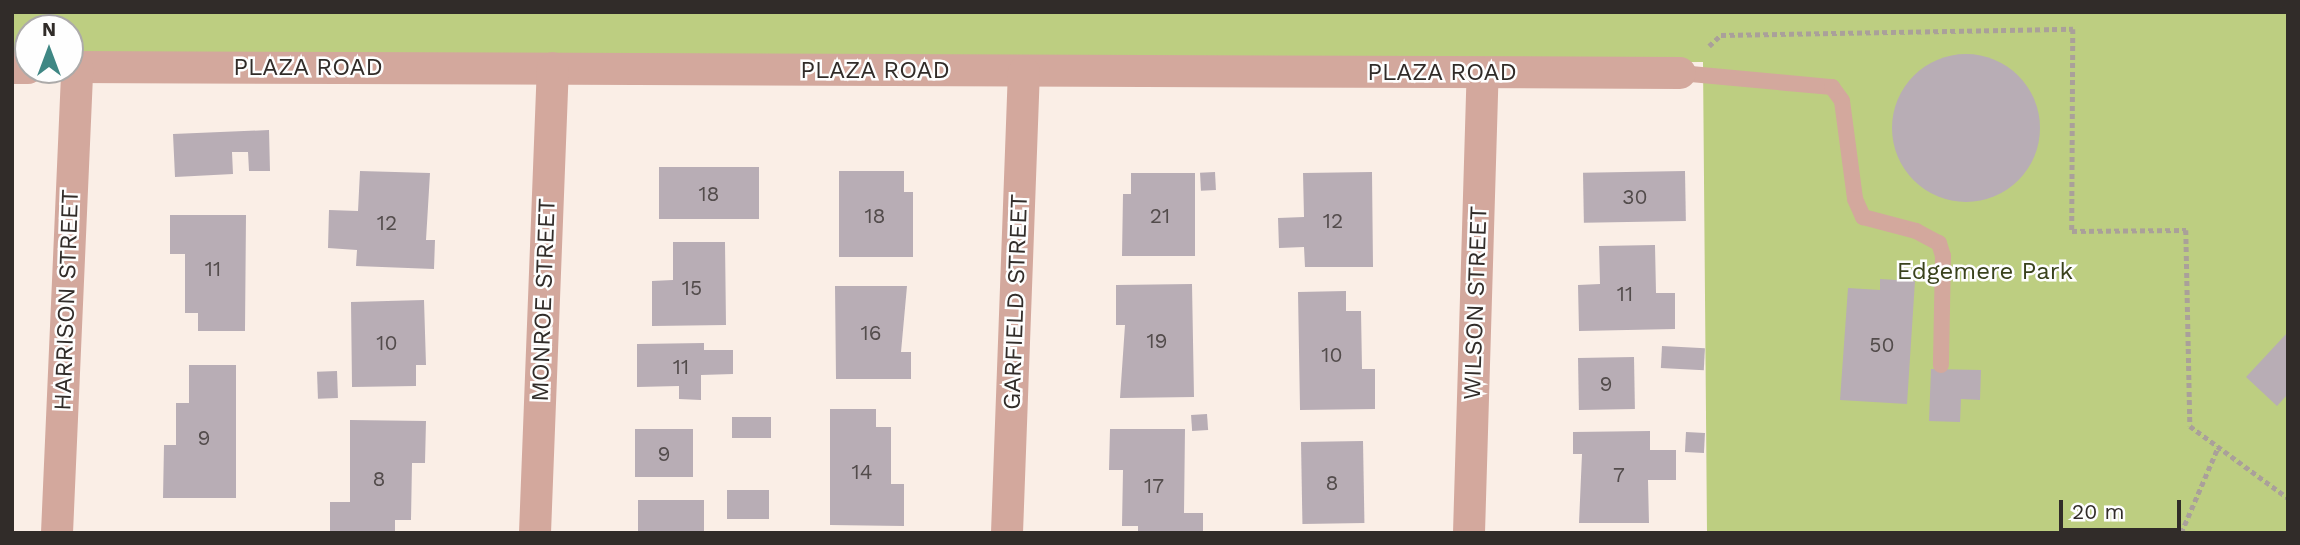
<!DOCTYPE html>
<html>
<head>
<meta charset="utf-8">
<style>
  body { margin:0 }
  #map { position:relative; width:2300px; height:545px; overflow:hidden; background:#faeee6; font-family:"Work Sans",sans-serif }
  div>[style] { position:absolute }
  .green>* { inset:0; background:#bdce81 }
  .building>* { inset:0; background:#b8adb5; transform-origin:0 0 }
  .round { border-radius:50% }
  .path>* { height:4.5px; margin-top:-2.25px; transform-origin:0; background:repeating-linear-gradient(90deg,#aaa09a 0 5px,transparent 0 8.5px) }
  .service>* { height:16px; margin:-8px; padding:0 8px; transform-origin:8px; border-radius:8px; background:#d3a89d }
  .minor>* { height:32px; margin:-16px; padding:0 16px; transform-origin:16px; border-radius:16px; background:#d3a89d }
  span { translate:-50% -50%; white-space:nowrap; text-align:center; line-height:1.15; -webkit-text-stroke:5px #fefefe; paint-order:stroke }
  .number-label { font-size:21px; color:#534c4c }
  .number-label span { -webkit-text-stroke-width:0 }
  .street-label { font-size:24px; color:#312c29 }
  .park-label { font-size:24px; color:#3a421c }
  .frame { position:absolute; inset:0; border:14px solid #312c29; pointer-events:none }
  .north { position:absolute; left:14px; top:14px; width:70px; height:70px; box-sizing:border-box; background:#fefefe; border:2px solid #acaaa9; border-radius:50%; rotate:0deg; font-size:19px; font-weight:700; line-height:28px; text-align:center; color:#312c29 }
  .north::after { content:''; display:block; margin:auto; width:24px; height:32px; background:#3f8784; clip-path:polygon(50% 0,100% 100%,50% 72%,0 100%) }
  .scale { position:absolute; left:2059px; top:500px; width:122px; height:32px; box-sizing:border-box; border:4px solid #312c29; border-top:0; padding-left:9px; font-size:21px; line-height:24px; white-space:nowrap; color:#312c29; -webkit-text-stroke:5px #fefefe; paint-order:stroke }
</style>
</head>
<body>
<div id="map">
  <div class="green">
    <i style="clip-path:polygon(evenodd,12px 12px,2288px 12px,2288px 533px,1707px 533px,1703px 62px,12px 70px,12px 12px,28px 28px,70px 28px,70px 70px,28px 70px,28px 28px)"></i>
  </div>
  <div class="building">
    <i class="round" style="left:1892px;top:54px;width:148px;height:148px"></i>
    <i style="clip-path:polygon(269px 130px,270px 171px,249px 171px,248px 152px,232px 152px,233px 174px,175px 177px,173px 134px)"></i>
    <i style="left:659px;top:167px;width:100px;height:52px"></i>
    <i style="clip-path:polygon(360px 171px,430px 173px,426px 240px,435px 240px,434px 269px,356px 266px,357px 250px,328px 248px,329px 210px,358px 211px)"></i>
    <i style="clip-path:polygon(839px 171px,904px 171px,904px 192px,913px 192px,913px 257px,839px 257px)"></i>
    <i style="left:1685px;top:171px;width:50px;height:102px;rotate:89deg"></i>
    <i style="left:1215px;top:172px;width:18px;height:15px;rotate:87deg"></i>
    <i style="clip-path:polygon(1372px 172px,1373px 267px,1305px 267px,1304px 247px,1279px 248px,1278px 218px,1304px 217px,1303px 173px)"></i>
    <i style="clip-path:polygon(1131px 173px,1195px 173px,1195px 256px,1122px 256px,1123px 194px,1131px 194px)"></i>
    <i style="clip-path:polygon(170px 215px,246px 215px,245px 331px,198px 331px,198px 313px,185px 313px,185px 254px,170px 254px)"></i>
    <i style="clip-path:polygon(673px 242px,725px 242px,726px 325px,652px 326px,652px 281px,673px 280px)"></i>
    <i style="clip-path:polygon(1655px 245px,1656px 293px,1675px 293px,1675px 329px,1579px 331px,1578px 285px,1600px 284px,1599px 246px)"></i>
    <i style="clip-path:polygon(1880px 279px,1915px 281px,1907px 404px,1840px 400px,1848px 288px,1880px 290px)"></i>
    <i style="clip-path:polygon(1192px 284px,1194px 397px,1120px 398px,1125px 325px,1116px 325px,1116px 285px)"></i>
    <i style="clip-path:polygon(835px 286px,907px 286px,901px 352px,911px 352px,911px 379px,836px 379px)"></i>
    <i style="clip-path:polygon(1346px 291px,1346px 311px,1361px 311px,1362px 369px,1375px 369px,1375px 409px,1300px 410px,1298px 292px)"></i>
    <i style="clip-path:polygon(424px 300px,426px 365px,416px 365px,416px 386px,352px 387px,351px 302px)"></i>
    <i style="clip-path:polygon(2288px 332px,2288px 394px,2277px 406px,2246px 377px)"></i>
    <i style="clip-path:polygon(704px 343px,704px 350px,733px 350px,733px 374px,701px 375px,701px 400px,679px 399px,679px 386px,637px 387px,637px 344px)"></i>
    <i style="left:1662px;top:346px;width:43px;height:22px;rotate:3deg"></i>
    <i style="left:1634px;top:357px;width:52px;height:56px;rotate:89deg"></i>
    <i style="clip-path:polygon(189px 365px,236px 365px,236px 498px,163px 498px,164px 445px,176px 445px,176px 403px,189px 403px)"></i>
    <i style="clip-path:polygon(1931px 369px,1981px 370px,1980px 400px,1961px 399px,1960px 422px,1929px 421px)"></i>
    <i style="left:337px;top:371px;width:27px;height:20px;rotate:88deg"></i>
    <i style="clip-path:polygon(830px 409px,876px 409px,876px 427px,891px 427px,891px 484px,904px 484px,904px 526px,830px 525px)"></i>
    <i style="left:1207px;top:414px;width:16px;height:16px;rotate:86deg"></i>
    <i style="left:732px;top:417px;width:39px;height:21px"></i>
    <i style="clip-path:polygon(350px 420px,426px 421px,425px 463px,412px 463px,411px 520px,395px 520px,395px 533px,330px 533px,330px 502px,350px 502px)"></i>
    <i style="left:635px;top:429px;width:58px;height:48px"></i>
    <i style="clip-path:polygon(1110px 429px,1185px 429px,1184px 513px,1203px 513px,1203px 533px,1138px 533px,1138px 526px,1122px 526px,1123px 470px,1109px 470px)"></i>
    <i style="clip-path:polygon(1650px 431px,1650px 450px,1676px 450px,1676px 480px,1648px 480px,1649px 523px,1579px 523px,1582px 454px,1573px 454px,1573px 432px)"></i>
    <i style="left:1686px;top:432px;width:19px;height:20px;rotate:3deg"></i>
    <i style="left:1363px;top:441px;width:82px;height:62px;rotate:89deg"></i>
    <i style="left:727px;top:490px;width:42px;height:29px"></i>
    <i style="left:704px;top:500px;width:33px;height:66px;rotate:90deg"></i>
  </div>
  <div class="path">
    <i style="left:1709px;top:46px;width:16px;rotate:-43deg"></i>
    <i style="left:1721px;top:35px;width:352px;rotate:-1deg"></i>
    <i style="left:2073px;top:29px;width:202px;rotate:90.3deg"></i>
    <i style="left:2072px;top:231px;width:114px;rotate:-0.5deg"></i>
    <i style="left:2186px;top:230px;width:196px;rotate:88.8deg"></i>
    <i style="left:2190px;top:426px;width:122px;rotate:36.3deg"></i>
    <i style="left:2181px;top:533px;width:94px;rotate:-66.7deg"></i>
  </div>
  <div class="service">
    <i style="left:1680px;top:73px;width:153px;rotate:5.3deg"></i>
    <i style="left:1832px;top:87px;width:17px;rotate:54deg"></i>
    <i style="left:1842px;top:101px;width:99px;rotate:82.4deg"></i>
    <i style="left:1855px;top:199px;width:20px;rotate:66deg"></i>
    <i style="left:1863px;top:217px;width:55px;rotate:14.8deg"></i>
    <i style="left:1916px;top:231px;width:26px;rotate:28deg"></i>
    <i style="left:1939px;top:243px;width:14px;rotate:73deg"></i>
    <i style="left:1943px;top:256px;width:109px;rotate:91.1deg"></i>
  </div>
  <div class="minor">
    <i style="left:70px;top:67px;width:1610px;rotate:0.21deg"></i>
    <i style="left:12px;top:68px;width:16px"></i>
    <i style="left:57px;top:533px;width:466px;rotate:-87.5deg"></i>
    <i style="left:535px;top:533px;width:465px;rotate:-87.8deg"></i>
    <i style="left:1007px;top:533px;width:461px;rotate:-87.9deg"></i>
    <i style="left:1469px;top:533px;width:460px;rotate:-88.3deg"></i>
  </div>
  <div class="number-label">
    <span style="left:709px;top:194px">18</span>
    <span style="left:1635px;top:197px">30</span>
    <span style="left:875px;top:216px">18</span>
    <span style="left:1160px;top:216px">21</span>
    <span style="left:1333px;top:221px">12</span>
    <span style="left:387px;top:223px">12</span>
    <span style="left:213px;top:269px">11</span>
    <span style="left:692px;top:288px">15</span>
    <span style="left:1625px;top:294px">11</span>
    <span style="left:871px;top:333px">16</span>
    <span style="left:1157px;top:341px">19</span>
    <span style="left:387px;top:343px">10</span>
    <span style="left:1882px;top:345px">50</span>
    <span style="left:1332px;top:355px">10</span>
    <span style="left:681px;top:367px">11</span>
    <span style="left:1606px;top:384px">9</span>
    <span style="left:204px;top:438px">9</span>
    <span style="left:664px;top:454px">9</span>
    <span style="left:862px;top:472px">14</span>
    <span style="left:1619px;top:475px">7</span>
    <span style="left:379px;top:479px">8</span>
    <span style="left:1332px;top:483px">8</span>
    <span style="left:1154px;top:486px">17</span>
  </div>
  <div class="street-label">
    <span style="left:308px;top:68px">PLAZA ROAD</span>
    <span style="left:875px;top:71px">PLAZA ROAD</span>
    <span style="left:1442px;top:73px">PLAZA ROAD</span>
    <span style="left:67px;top:300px;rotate:-88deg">HARRISON STREET</span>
    <span style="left:544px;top:300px;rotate:-88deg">MONROE STREET</span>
    <span style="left:1016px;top:302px;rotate:-88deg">GARFIELD STREET</span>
    <span style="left:1476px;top:303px;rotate:-88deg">WILSON STREET</span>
  </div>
  <div class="park-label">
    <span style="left:1985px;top:272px">Edgemere Park</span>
  </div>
  <div class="frame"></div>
  <div class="north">N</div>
  <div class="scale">20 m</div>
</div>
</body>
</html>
